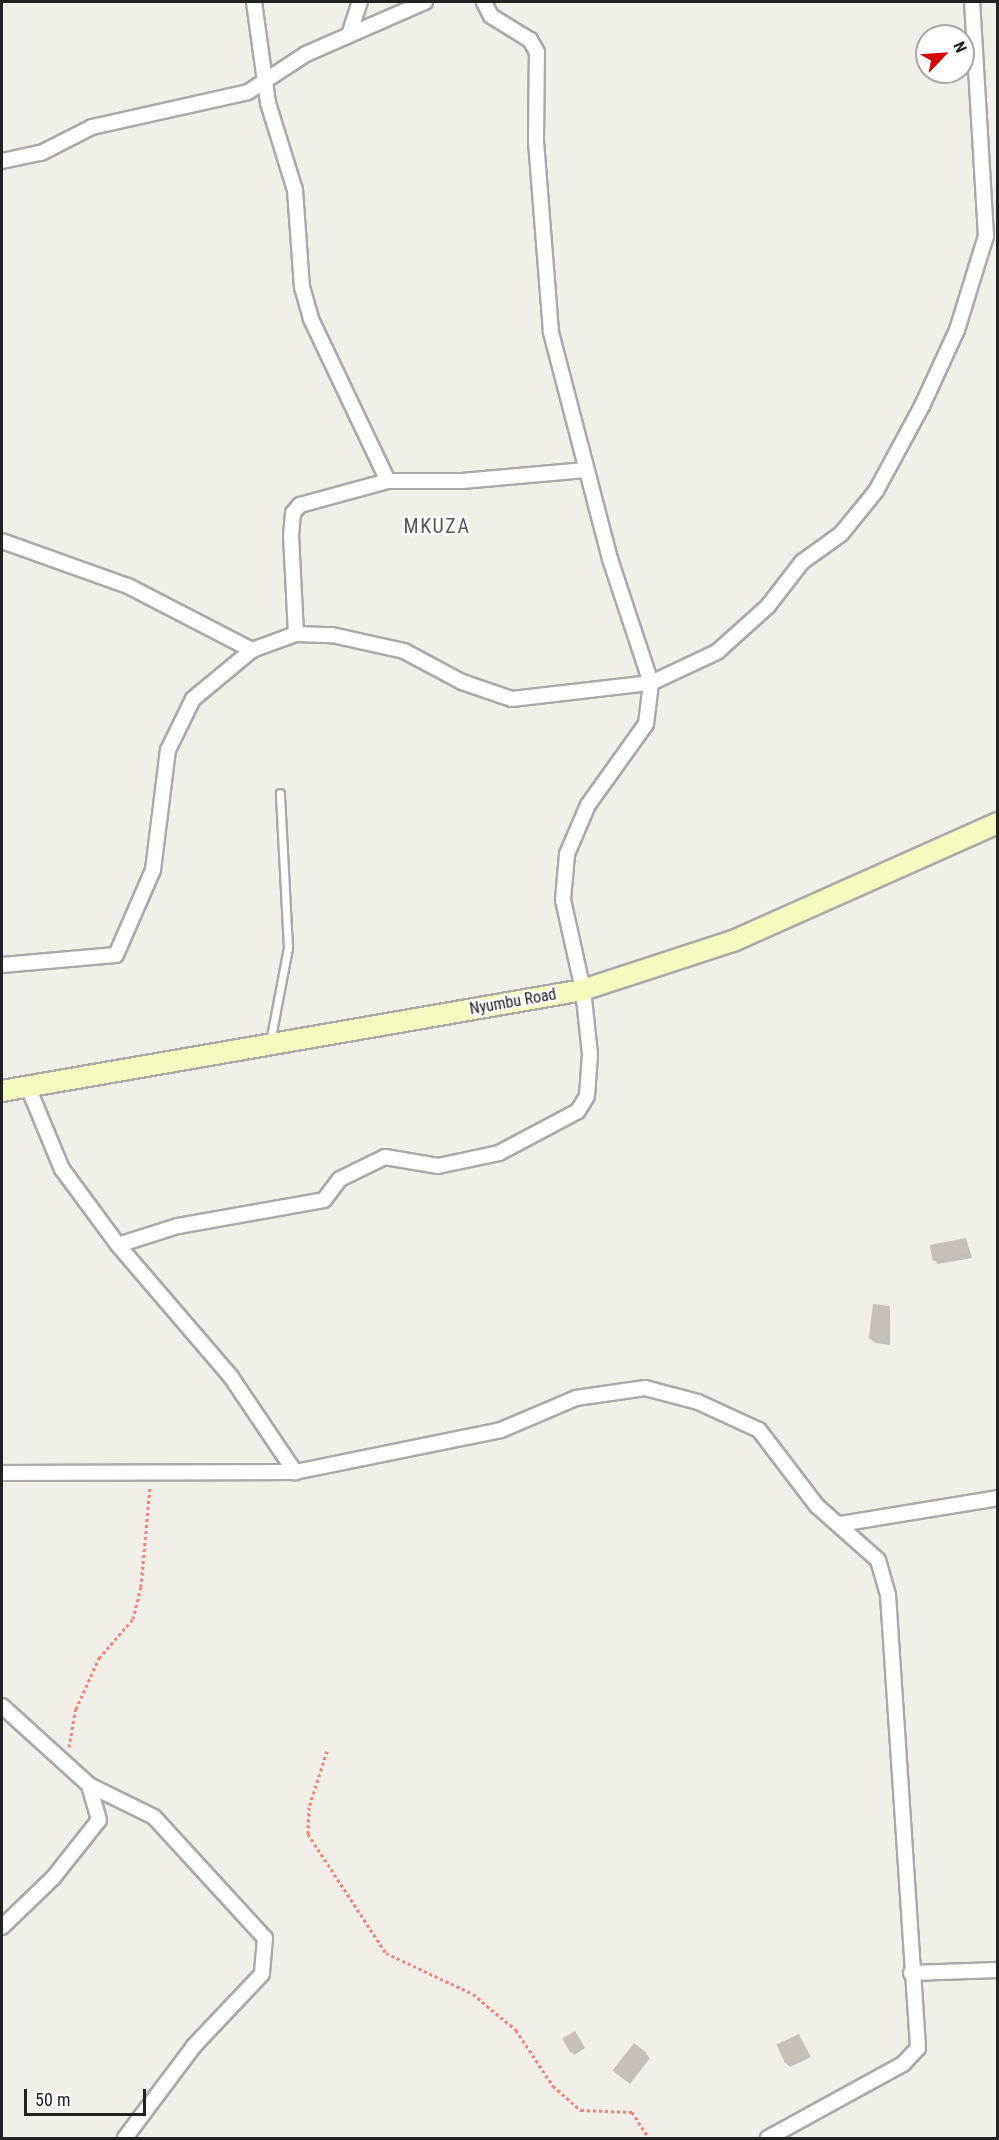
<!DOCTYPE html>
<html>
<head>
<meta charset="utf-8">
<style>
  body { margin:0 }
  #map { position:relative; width:999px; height:2140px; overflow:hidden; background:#f2efe9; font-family:"Roboto Condensed",sans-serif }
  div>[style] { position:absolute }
  .shadow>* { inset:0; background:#0003 }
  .building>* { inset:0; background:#c7bfb8; transform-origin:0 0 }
  .path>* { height:3px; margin-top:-1.5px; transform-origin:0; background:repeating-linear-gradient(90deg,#fa8072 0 3px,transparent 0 6px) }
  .roads { filter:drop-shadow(2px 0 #a9a9a9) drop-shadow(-2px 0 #a9a9a9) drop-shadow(0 2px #a9a9a9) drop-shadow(0 -2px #a9a9a9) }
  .lane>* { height:7px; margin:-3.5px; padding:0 3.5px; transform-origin:3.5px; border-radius:3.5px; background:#fff }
  .street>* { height:14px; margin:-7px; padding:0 7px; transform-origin:7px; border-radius:7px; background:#fff }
  .secondary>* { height:20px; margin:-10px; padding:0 10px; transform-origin:10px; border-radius:10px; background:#f7fabf }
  span { translate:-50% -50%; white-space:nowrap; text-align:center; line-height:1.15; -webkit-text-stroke:4.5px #fff; paint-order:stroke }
  .street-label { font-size:16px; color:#222 }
  .quarter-label { font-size:20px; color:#555; letter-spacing:1.5px }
  .frame { position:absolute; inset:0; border:3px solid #222; pointer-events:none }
  .north { position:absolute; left:915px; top:24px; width:60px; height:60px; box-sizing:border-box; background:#fff; border:2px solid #a7a7a7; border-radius:50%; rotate:65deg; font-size:16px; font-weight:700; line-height:24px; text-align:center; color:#222 }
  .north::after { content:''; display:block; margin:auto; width:21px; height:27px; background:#d40000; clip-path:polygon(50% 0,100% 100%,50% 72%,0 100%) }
  .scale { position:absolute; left:24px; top:2089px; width:122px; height:27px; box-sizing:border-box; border:3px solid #222; border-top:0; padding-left:8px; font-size:18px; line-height:21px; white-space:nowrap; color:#222; -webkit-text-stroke:4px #fff; paint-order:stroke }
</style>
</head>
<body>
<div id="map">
  <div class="shadow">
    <i style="clip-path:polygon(966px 1239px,972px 1258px,938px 1264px,934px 1260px)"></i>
    <i style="clip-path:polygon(890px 1308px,890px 1345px,875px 1343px,870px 1339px)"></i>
    <i style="clip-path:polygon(576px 2035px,585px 2048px,574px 2055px,564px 2039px)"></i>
    <i style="clip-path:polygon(799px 2035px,811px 2057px,790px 2067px,786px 2063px)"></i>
    <i style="clip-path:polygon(646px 2054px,650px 2058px,630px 2084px,619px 2075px)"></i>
  </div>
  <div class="building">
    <i style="left:966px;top:1238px;width:16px;height:37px;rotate:79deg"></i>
    <i style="left:873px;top:1304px;width:17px;height:35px;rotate:7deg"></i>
    <i style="left:575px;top:2031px;width:17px;height:15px;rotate:59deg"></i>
    <i style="left:799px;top:2034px;width:21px;height:25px;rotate:65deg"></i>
    <i style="left:634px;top:2043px;width:16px;height:35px;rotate:38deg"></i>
  </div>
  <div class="path">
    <i style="left:69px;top:1747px;width:39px;rotate:-80deg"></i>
    <i style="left:76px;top:1709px;width:56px;rotate:-65.7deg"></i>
    <i style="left:99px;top:1658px;width:52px;rotate:-48.9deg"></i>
    <i style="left:133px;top:1619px;width:33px;rotate:-76deg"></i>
    <i style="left:141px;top:1587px;width:101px;rotate:-84.9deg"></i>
    <i style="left:327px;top:1751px;width:59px;rotate:107.8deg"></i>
    <i style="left:309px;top:1807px;width:27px;rotate:92deg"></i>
    <i style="left:308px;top:1834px;width:142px;rotate:56.8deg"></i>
    <i style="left:386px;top:1953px;width:96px;rotate:25.2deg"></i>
    <i style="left:473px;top:1994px;width:56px;rotate:39.9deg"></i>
    <i style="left:516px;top:2030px;width:67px;rotate:56.5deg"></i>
    <i style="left:553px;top:2086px;width:37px;rotate:41deg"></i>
    <i style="left:581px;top:2110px;width:51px;rotate:2.2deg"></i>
    <i style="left:632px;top:2112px;width:31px;rotate:57deg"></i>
  </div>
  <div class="roads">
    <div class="lane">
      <i style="left:270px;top:1042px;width:96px;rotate:-79.2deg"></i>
      <i style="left:288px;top:948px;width:155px;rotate:-93deg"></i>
    </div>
    <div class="street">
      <i style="left:254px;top:2px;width:102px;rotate:82.1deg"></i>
      <i style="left:268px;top:103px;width:91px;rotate:72.8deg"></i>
      <i style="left:295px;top:190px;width:97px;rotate:85.9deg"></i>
      <i style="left:302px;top:287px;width:33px;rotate:74deg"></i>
      <i style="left:311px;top:319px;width:179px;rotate:64.6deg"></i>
      <i style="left:349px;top:35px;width:35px;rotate:-72deg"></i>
      <i style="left:2px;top:161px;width:40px;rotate:-12deg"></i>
      <i style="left:41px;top:153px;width:57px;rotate:-27deg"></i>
      <i style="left:92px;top:127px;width:160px;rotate:-12.6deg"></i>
      <i style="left:248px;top:92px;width:69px;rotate:-33.2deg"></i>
      <i style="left:306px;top:54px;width:130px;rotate:-23.6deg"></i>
      <i style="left:2px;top:541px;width:134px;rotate:19.7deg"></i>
      <i style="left:128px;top:586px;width:140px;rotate:27.3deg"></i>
      <i style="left:296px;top:634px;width:98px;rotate:-92.9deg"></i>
      <i style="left:291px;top:536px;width:23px;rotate:-85deg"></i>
      <i style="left:293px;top:513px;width:11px;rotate:-49deg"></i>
      <i style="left:300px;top:505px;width:91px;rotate:-15.3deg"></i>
      <i style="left:388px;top:481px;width:74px"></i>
      <i style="left:462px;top:481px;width:124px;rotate:-5.1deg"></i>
      <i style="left:2px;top:965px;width:114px;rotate:-5deg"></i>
      <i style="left:116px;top:955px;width:93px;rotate:-66.5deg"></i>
      <i style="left:153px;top:870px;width:121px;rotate:-82.9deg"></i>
      <i style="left:168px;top:750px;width:57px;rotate:-63.9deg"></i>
      <i style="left:193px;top:699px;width:77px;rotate:-39.7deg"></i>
      <i style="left:252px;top:650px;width:47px;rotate:-20deg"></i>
      <i style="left:296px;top:634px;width:36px;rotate:2deg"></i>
      <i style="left:332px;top:635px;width:74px;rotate:12.5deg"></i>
      <i style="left:404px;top:651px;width:66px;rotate:28.1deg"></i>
      <i style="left:462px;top:682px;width:53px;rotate:18.8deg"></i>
      <i style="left:512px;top:699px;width:140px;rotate:-6.6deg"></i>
      <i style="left:651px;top:683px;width:73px;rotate:-25.2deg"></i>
      <i style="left:717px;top:652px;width:69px;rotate:-42deg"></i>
      <i style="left:768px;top:606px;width:56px;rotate:-52.3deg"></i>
      <i style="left:802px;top:562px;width:48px;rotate:-35.7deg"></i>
      <i style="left:841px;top:534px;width:55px;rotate:-50.9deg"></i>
      <i style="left:876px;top:491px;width:97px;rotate:-61.6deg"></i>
      <i style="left:922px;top:406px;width:84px;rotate:-65.3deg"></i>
      <i style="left:957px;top:330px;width:98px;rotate:-72.9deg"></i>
      <i style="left:986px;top:236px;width:234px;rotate:-93.4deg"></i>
      <i style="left:28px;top:1087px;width:89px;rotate:67.5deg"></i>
      <i style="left:62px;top:1169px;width:94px;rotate:53.6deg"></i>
      <i style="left:118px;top:1245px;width:174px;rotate:49.4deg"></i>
      <i style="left:231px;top:1377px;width:115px;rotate:56deg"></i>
      <i style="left:295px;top:1472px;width:210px;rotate:-11.5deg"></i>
      <i style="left:501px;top:1430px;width:82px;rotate:-23.1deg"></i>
      <i style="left:576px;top:1398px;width:70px;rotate:-8.2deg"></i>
      <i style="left:645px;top:1388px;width:55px;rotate:14.8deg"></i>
      <i style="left:698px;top:1402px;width:67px;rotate:24.7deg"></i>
      <i style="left:759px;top:1430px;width:96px;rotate:52.7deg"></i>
      <i style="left:817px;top:1506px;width:81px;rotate:41.5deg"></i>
      <i style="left:878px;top:1560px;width:36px;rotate:74deg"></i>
      <i style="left:888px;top:1595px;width:454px;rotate:86.2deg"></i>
      <i style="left:918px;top:2048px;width:22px;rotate:133deg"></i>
      <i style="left:903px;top:2064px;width:154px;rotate:151.3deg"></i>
      <i style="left:118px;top:1245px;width:63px;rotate:-17.6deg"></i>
      <i style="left:178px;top:1226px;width:148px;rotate:-10.1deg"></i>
      <i style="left:324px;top:1200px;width:26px;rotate:-53deg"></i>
      <i style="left:340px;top:1179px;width:50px;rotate:-26.1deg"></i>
      <i style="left:385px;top:1157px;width:54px;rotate:9.6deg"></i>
      <i style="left:438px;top:1166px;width:62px;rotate:-12deg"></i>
      <i style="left:499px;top:1153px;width:89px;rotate:-28deg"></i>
      <i style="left:578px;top:1111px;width:17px;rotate:-59deg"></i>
      <i style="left:587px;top:1096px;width:42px;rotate:-85.9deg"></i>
      <i style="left:590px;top:1054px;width:64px;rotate:-96.2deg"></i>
      <i style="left:583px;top:990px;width:92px;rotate:-102.5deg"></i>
      <i style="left:563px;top:900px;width:46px;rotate:-85deg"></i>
      <i style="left:567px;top:854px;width:53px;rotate:-66.8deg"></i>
      <i style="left:588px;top:805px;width:100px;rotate:-54.4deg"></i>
      <i style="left:646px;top:724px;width:41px;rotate:-83deg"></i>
      <i style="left:651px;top:683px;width:131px;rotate:-108.3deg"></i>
      <i style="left:610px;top:559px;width:235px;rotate:-104.6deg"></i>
      <i style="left:551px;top:332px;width:192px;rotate:-94.5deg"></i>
      <i style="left:536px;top:141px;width:89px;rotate:-89.4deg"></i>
      <i style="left:537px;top:52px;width:14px;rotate:-120deg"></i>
      <i style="left:530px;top:40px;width:46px;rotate:-148.4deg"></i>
      <i style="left:491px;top:16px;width:16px;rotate:-117deg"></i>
      <i style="left:2px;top:1473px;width:293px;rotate:-0.2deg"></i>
      <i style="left:840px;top:1524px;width:160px;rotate:-9.3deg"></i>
      <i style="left:2px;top:1706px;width:118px;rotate:42.2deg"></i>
      <i style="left:89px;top:1785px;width:72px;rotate:26.2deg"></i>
      <i style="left:154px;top:1817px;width:164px;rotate:47.5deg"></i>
      <i style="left:265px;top:1938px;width:36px;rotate:95deg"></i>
      <i style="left:262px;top:1974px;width:99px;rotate:133.4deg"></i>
      <i style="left:194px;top:2046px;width:115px;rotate:126.9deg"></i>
      <i style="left:2px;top:1927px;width:71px;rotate:-43.9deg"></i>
      <i style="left:53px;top:1878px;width:74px;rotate:-51.6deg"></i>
      <i style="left:99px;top:1820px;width:36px;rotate:-106deg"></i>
      <i style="left:911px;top:1973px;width:87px;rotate:-2deg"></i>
    </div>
    <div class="secondary">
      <i style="left:2px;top:1091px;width:590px;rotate:-9.86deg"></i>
      <i style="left:583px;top:990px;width:158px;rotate:-18.1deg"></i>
      <i style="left:733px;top:941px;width:290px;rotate:-24deg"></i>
    </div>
  </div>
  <div class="street-label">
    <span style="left:513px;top:1002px;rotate:-10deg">Nyumbu Road</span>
  </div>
  <div class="quarter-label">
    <span style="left:437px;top:526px">MKUZA</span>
  </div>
  <div class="frame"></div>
  <div class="north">N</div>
  <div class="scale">50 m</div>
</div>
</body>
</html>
